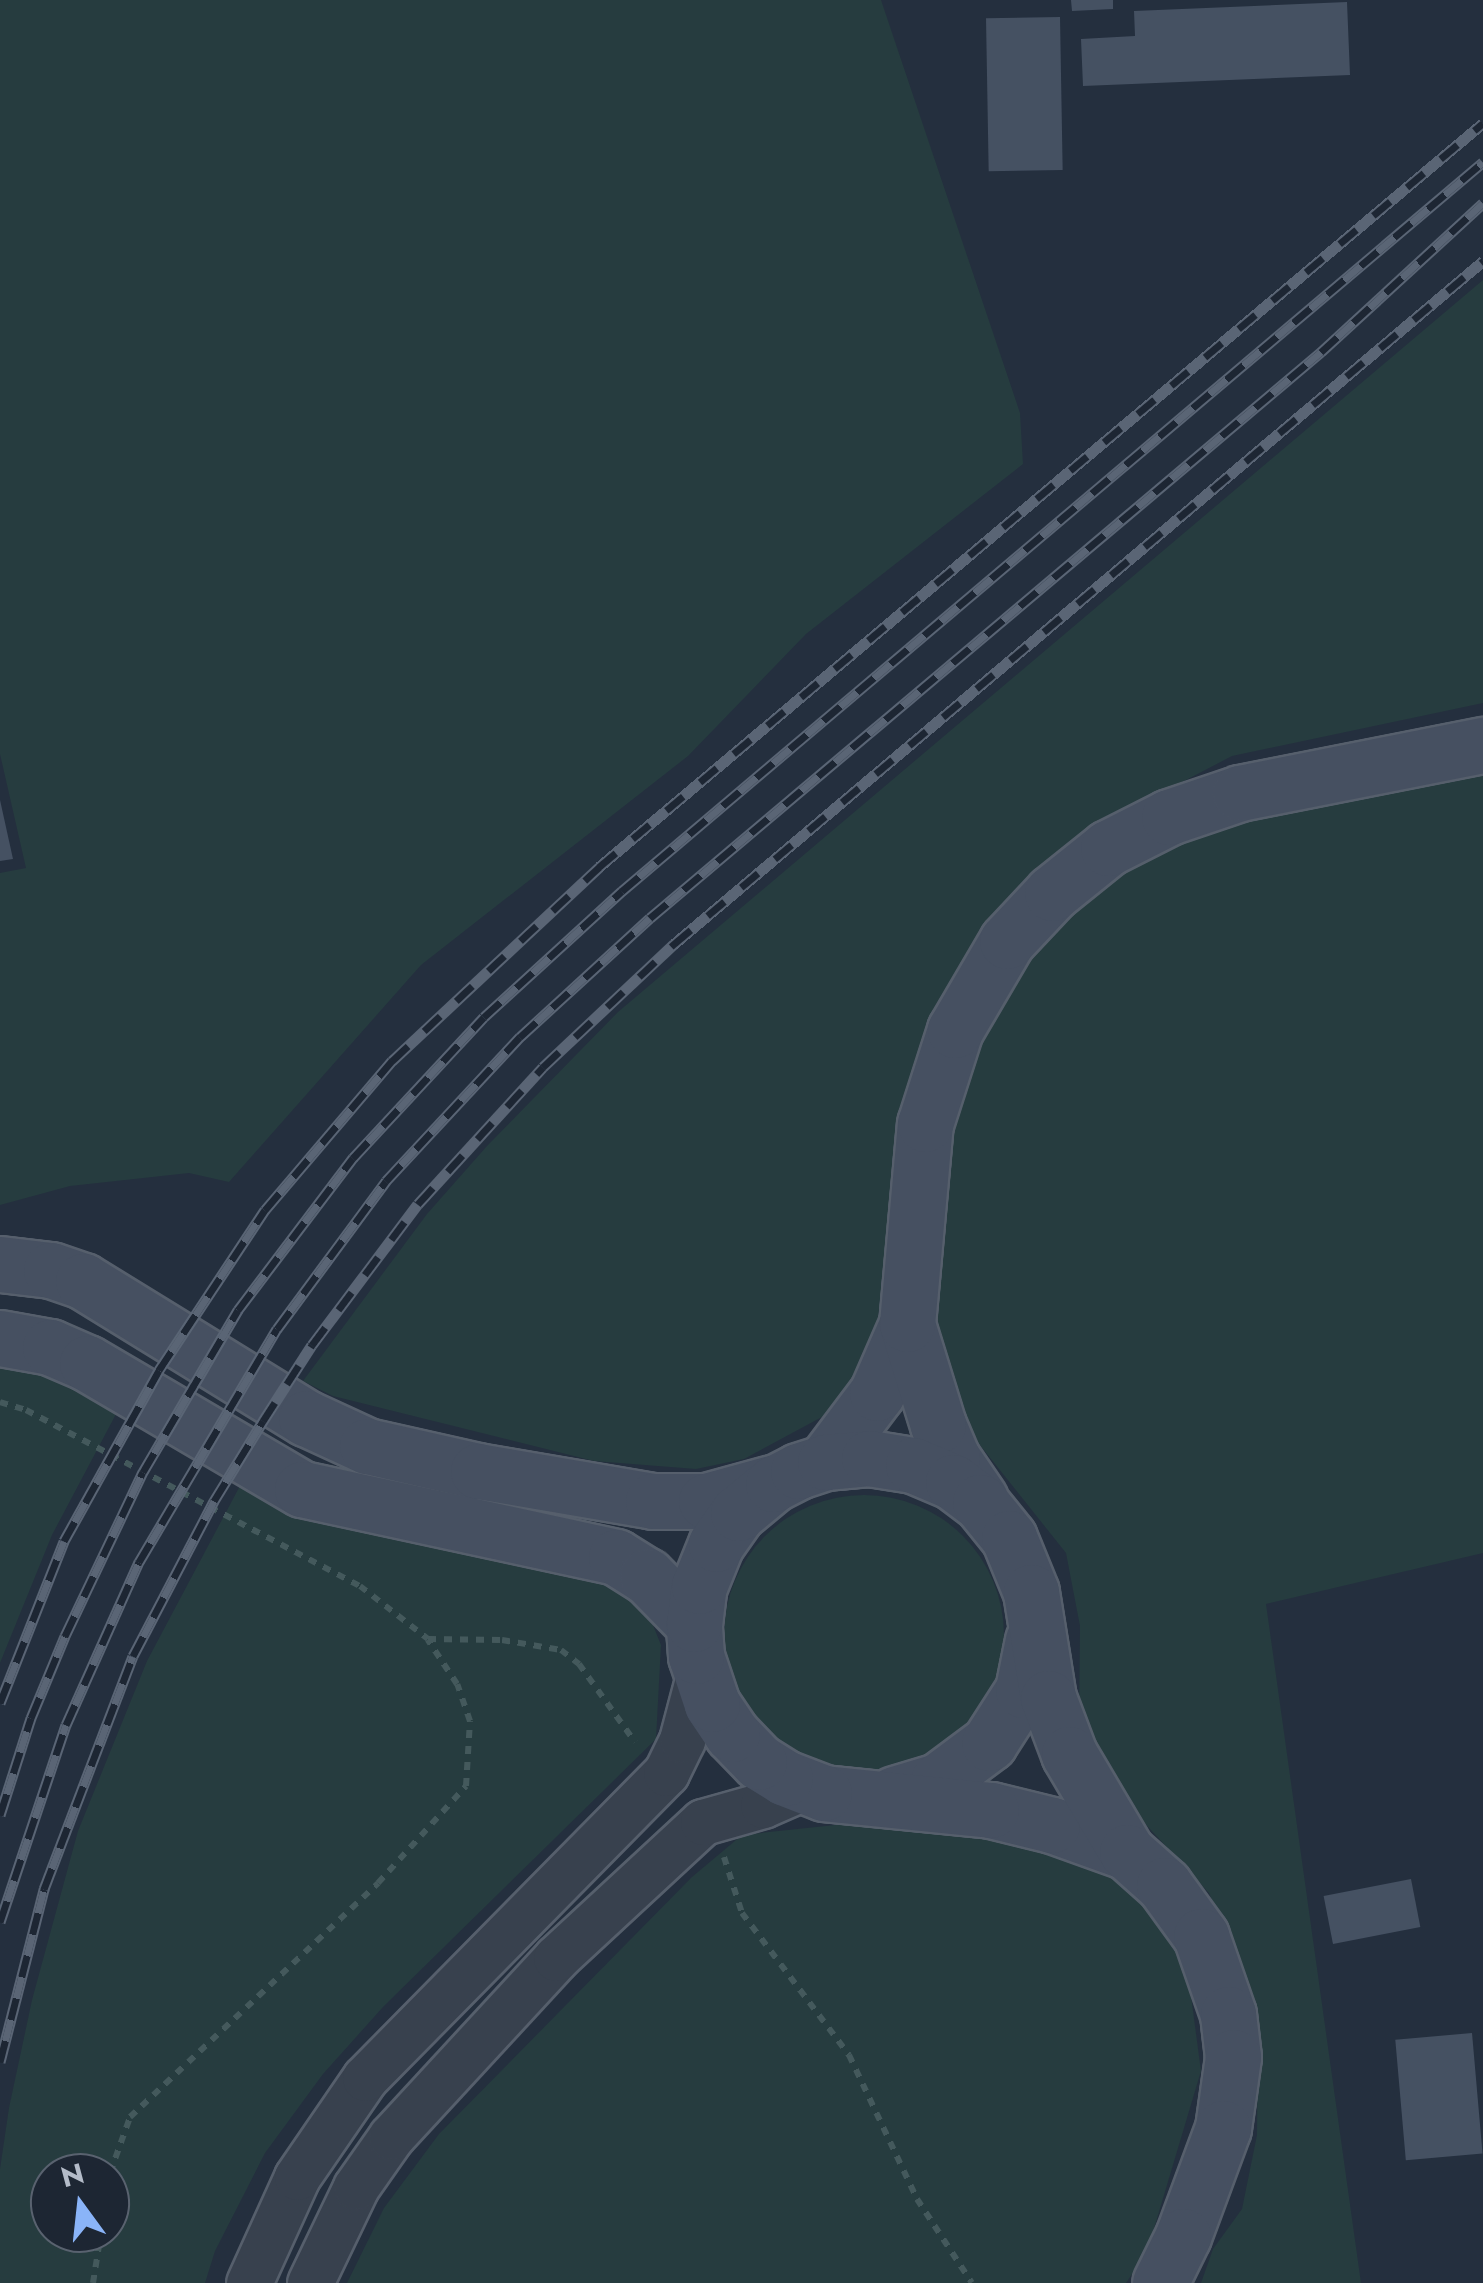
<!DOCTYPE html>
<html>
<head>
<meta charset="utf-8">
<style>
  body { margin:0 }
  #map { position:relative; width:1483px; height:2283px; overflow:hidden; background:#242f3e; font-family:Jost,sans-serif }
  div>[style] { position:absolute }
  .green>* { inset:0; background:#263c3f }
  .round { border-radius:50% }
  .building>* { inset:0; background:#455162; transform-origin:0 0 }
  .path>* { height:6px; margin-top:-3px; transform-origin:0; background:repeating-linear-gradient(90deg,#44595c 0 8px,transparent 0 16px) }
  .roads { filter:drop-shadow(2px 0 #565f6c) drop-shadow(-2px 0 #565f6c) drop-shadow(0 2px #565f6c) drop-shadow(0 -2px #565f6c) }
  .street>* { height:45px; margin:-22.5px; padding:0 22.5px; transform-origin:22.5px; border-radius:22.5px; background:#38414e }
  .secondary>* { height:55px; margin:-27.5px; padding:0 27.5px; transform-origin:27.5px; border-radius:27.5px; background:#465061 }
  .rail>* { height:11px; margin-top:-5.5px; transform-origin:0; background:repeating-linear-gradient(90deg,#1d2633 0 22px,#5a6575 0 44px); box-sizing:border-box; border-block:2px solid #5a6575 }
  span { translate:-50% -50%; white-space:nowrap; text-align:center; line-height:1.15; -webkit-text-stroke:10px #1d2633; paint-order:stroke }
  .north { position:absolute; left:30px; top:2153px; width:100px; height:100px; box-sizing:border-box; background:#1d2633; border:2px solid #59626f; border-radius:50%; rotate:345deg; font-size:28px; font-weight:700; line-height:40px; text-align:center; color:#b4bcc9 }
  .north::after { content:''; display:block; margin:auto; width:35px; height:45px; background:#8ab4f8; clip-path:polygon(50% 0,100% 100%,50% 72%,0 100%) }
</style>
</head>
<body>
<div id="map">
  <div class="green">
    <i style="clip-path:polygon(0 0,881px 0,1020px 413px,1023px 464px,806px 634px,688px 756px,421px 965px,229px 1182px,189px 1173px,70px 1186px,0 1205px,0 873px,26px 868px,0 754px)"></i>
    <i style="clip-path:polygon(1483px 280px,1483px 703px,1232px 756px,1094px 828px,1008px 898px,963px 967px,899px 1122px,878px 1319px,869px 1357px,833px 1411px,744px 1459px,696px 1469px,594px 1461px,333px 1396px,303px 1381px,427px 1214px,487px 1146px,618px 1012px)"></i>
    <i style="clip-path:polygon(1483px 773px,1483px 1553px,1266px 1604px,1361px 2283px,1201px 2283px,1213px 2249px,1242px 2209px,1257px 2135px,1258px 2010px,1209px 1893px,1115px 1791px,1079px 1723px,1080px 1626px,1066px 1553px,975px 1439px,944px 1378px,935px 1330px,936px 1285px,954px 1111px,989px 1019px,1014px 979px,1042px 941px,1080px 904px,1127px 871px,1212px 825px)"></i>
    <i style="clip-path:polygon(0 1358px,124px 1399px,52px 1535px,0 1663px)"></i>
    <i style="clip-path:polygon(evenodd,242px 1482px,558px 1562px,626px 1590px,651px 1620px,661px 1645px,656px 1739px,383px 2007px,323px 2074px,265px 2153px,215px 2251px,205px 2283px,0 2283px,0 2169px,9px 2108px,32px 2000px,78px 1831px,147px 1661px,242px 1482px,50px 2173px,110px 2173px,110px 2233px,50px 2233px,50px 2173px)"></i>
    <i class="round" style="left:724px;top:1495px;width:280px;height:280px"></i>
    <i style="clip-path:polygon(911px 1817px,1082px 1847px,1140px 1891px,1188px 1973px,1201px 2071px,1147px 2252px,1126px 2283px,347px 2283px,384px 2208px,439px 2134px,692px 1877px,742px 1835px)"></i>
  </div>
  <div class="building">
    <i style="clip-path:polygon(1071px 0,1113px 0,1113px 9px,1072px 11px)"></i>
    <i style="clip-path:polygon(1347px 2px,1350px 75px,1083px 86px,1081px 39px,1135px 36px,1134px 11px)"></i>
    <i style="left:1060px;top:17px;width:153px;height:74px;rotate:89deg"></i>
    <i style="clip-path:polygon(0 800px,13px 859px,0 861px)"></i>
    <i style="left:1411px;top:1879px;width:49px;height:89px;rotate:79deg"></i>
    <i style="left:1472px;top:2033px;width:121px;height:77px;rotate:85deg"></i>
  </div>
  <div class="path">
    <i style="left:0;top:1402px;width:27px;rotate:17deg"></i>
    <i style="left:26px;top:1410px;width:378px;rotate:27.8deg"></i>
    <i style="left:360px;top:1586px;width:86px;rotate:37.9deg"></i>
    <i style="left:428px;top:1639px;width:74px;rotate:0.8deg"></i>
    <i style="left:502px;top:1640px;width:60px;rotate:9.6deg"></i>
    <i style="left:561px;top:1650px;width:23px;rotate:38deg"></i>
    <i style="left:579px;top:1664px;width:96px;rotate:54.3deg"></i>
    <i style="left:724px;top:1857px;width:59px;rotate:72.2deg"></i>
    <i style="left:742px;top:1913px;width:178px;rotate:53deg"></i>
    <i style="left:849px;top:2055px;width:159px;rotate:64.7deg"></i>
    <i style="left:917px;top:2199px;width:100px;rotate:56.8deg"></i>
    <i style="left:110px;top:2173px;width:59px;rotate:-70.3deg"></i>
    <i style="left:130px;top:2117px;width:341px;rotate:-43.3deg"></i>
    <i style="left:378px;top:1883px;width:131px;rotate:-47.8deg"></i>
    <i style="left:466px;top:1786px;width:65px;rotate:-86.5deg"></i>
    <i style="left:470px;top:1721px;width:39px;rotate:-109deg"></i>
    <i style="left:457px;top:1684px;width:53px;rotate:-123.4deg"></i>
    <i style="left:93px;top:2283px;width:51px;rotate:-80.9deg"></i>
  </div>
  <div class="roads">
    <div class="street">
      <i style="left:249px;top:2283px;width:116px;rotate:-65.6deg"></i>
      <i style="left:297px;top:2177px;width:120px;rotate:-55.5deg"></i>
      <i style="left:365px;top:2078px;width:429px;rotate:-45.4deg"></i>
      <i style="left:666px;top:1773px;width:37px;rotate:-64deg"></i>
      <i style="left:682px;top:1740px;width:70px;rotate:-75.2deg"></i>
      <i style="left:310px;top:2283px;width:106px;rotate:-64.4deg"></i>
      <i style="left:356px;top:2187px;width:61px;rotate:-55deg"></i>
      <i style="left:391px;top:2137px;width:243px;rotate:-47.3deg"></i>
      <i style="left:556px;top:1958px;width:200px;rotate:-42.8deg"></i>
      <i style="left:703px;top:1822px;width:62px;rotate:-15.8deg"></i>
      <i style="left:763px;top:1805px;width:45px;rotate:-23.7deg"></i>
    </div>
    <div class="secondary">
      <i style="left:0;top:1264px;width:51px;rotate:6.7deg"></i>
      <i style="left:51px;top:1270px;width:34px;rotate:19deg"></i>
      <i style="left:83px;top:1281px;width:262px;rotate:31.6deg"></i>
      <i style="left:306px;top:1418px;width:67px;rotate:24.7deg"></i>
      <i style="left:367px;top:1446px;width:114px;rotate:12.7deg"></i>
      <i style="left:478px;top:1471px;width:178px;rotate:9.7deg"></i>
      <i style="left:653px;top:1501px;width:53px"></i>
      <i style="left:706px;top:1501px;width:68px;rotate:-15.3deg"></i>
      <i style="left:0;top:1338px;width:51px;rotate:10.2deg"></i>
      <i style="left:50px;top:1347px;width:40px;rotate:23.4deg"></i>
      <i style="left:87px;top:1363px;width:249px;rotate:30.4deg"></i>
      <i style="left:302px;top:1489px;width:321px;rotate:12.2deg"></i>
      <i style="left:616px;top:1557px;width:36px;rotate:32deg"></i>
      <i style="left:647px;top:1576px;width:67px;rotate:45.6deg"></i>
      <i style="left:825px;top:1462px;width:86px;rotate:-53deg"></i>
      <i style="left:877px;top:1393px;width:75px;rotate:-66.5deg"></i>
      <i style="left:980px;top:1499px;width:50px;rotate:-124.3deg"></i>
      <i style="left:952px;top:1458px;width:36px;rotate:-113deg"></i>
      <i style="left:938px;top:1425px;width:106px;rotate:-107.1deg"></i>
      <i style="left:907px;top:1324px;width:201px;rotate:-84.9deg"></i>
      <i style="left:925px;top:1124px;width:99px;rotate:-72.3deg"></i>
      <i style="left:955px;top:1030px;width:103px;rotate:-59.7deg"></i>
      <i style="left:1007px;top:941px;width:66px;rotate:-46.8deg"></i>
      <i style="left:1052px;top:893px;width:72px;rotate:-38.8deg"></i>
      <i style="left:1108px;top:848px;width:68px;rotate:-26.9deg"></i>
      <i style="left:1169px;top:817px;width:75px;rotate:-18.7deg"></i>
      <i style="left:1240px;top:793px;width:248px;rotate:-11.2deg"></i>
      <i style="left:894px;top:1794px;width:46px;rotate:-16.5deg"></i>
      <i style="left:938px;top:1781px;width:64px;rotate:-36.7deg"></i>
      <i style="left:989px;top:1743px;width:63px;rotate:-57.3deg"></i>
      <i style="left:1023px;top:1690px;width:51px;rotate:-78.7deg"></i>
      <i style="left:1127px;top:1852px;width:80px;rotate:-160.2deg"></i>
      <i style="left:1052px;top:1825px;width:63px;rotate:-166.2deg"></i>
      <i style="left:991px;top:1810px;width:168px;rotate:-174.2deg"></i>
      <i style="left:824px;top:1793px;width:42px;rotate:-159deg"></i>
      <i style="left:785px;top:1778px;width:31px;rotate:-148deg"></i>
      <i style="left:759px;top:1762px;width:39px;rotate:-134deg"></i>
      <i style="left:732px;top:1734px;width:36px;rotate:-124deg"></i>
      <i style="left:712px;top:1704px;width:51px;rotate:-108.4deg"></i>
      <i style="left:696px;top:1656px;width:32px;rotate:-94deg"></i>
      <i style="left:694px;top:1624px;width:38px;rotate:-83deg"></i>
      <i style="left:699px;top:1586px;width:45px;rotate:-68deg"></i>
      <i style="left:716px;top:1544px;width:38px;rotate:-55deg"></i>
      <i style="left:738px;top:1513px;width:45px;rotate:-39.6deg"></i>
      <i style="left:773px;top:1484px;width:28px;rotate:-27deg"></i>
      <i style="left:798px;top:1471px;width:28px;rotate:-18deg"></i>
      <i style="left:825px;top:1462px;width:44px;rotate:-5.2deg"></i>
      <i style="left:869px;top:1458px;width:45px;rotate:9deg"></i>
      <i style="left:913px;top:1465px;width:43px;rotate:23deg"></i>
      <i style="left:953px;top:1482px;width:34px;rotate:37deg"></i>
      <i style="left:980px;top:1502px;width:46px;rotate:51.1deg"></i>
      <i style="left:1009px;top:1538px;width:58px;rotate:67.8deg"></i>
      <i style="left:1031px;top:1592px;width:107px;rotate:80.9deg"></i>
      <i style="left:1048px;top:1698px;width:60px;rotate:69.4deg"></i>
      <i style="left:1069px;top:1754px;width:114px;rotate:59.4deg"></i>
      <i style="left:1127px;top:1852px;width:50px;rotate:41.7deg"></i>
      <i style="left:1164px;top:1885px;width:63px;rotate:54deg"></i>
      <i style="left:1201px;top:1936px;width:83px;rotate:70.9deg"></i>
      <i style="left:1228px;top:2014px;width:43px;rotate:83.4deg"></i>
      <i style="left:1233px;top:2057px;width:72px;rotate:98deg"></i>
      <i style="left:1223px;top:2128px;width:115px;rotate:110.3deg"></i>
      <i style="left:1183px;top:2236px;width:52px;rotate:116.1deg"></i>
    </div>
  </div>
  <div class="rail">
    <i style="left:0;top:1703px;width:174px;rotate:-68.4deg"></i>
    <i style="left:64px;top:1541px;width:196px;rotate:-60.9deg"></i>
    <i style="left:159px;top:1370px;width:192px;rotate:-56.5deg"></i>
    <i style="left:265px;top:1210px;width:196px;rotate:-49.6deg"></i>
    <i style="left:392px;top:1061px;width:284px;rotate:-43.1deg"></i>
    <i style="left:599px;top:867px;width:1155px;rotate:-40.08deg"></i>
    <i style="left:0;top:1815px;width:102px;rotate:-72.3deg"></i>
    <i style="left:31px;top:1718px;width:89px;rotate:-67.5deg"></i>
    <i style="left:65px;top:1636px;width:182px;rotate:-64.6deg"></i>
    <i style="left:143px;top:1472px;width:188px;rotate:-59.6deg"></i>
    <i style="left:238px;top:1310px;width:191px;rotate:-52.9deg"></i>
    <i style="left:353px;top:1158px;width:192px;rotate:-47.1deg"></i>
    <i style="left:484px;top:1017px;width:187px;rotate:-42.4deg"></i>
    <i style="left:622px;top:891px;width:1128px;rotate:-40.25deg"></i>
    <i style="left:0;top:1922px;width:208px;rotate:-71.5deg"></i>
    <i style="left:66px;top:1725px;width:179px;rotate:-65.9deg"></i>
    <i style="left:139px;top:1562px;width:271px;rotate:-59.4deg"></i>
    <i style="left:277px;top:1329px;width:184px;rotate:-53.6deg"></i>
    <i style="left:386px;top:1181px;width:197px;rotate:-47.1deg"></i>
    <i style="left:520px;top:1037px;width:176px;rotate:-42.5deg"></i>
    <i style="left:650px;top:918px;width:878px;rotate:-40.15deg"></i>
    <i style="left:1321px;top:352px;width:220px;rotate:-42.6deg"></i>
    <i style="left:0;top:2062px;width:179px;rotate:-75.7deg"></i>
    <i style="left:44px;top:1889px;width:249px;rotate:-69.1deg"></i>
    <i style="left:133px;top:1656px;width:175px;rotate:-62.4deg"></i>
    <i style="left:214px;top:1501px;width:94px;rotate:-58.5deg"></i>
    <i style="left:263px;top:1421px;width:90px;rotate:-57.2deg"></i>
    <i style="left:312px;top:1345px;width:176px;rotate:-53.1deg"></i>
    <i style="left:418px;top:1204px;width:185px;rotate:-47.6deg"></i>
    <i style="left:543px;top:1067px;width:180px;rotate:-43.2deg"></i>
    <i style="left:674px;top:944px;width:1059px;rotate:-40.17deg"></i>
  </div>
  <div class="north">N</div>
</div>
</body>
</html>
